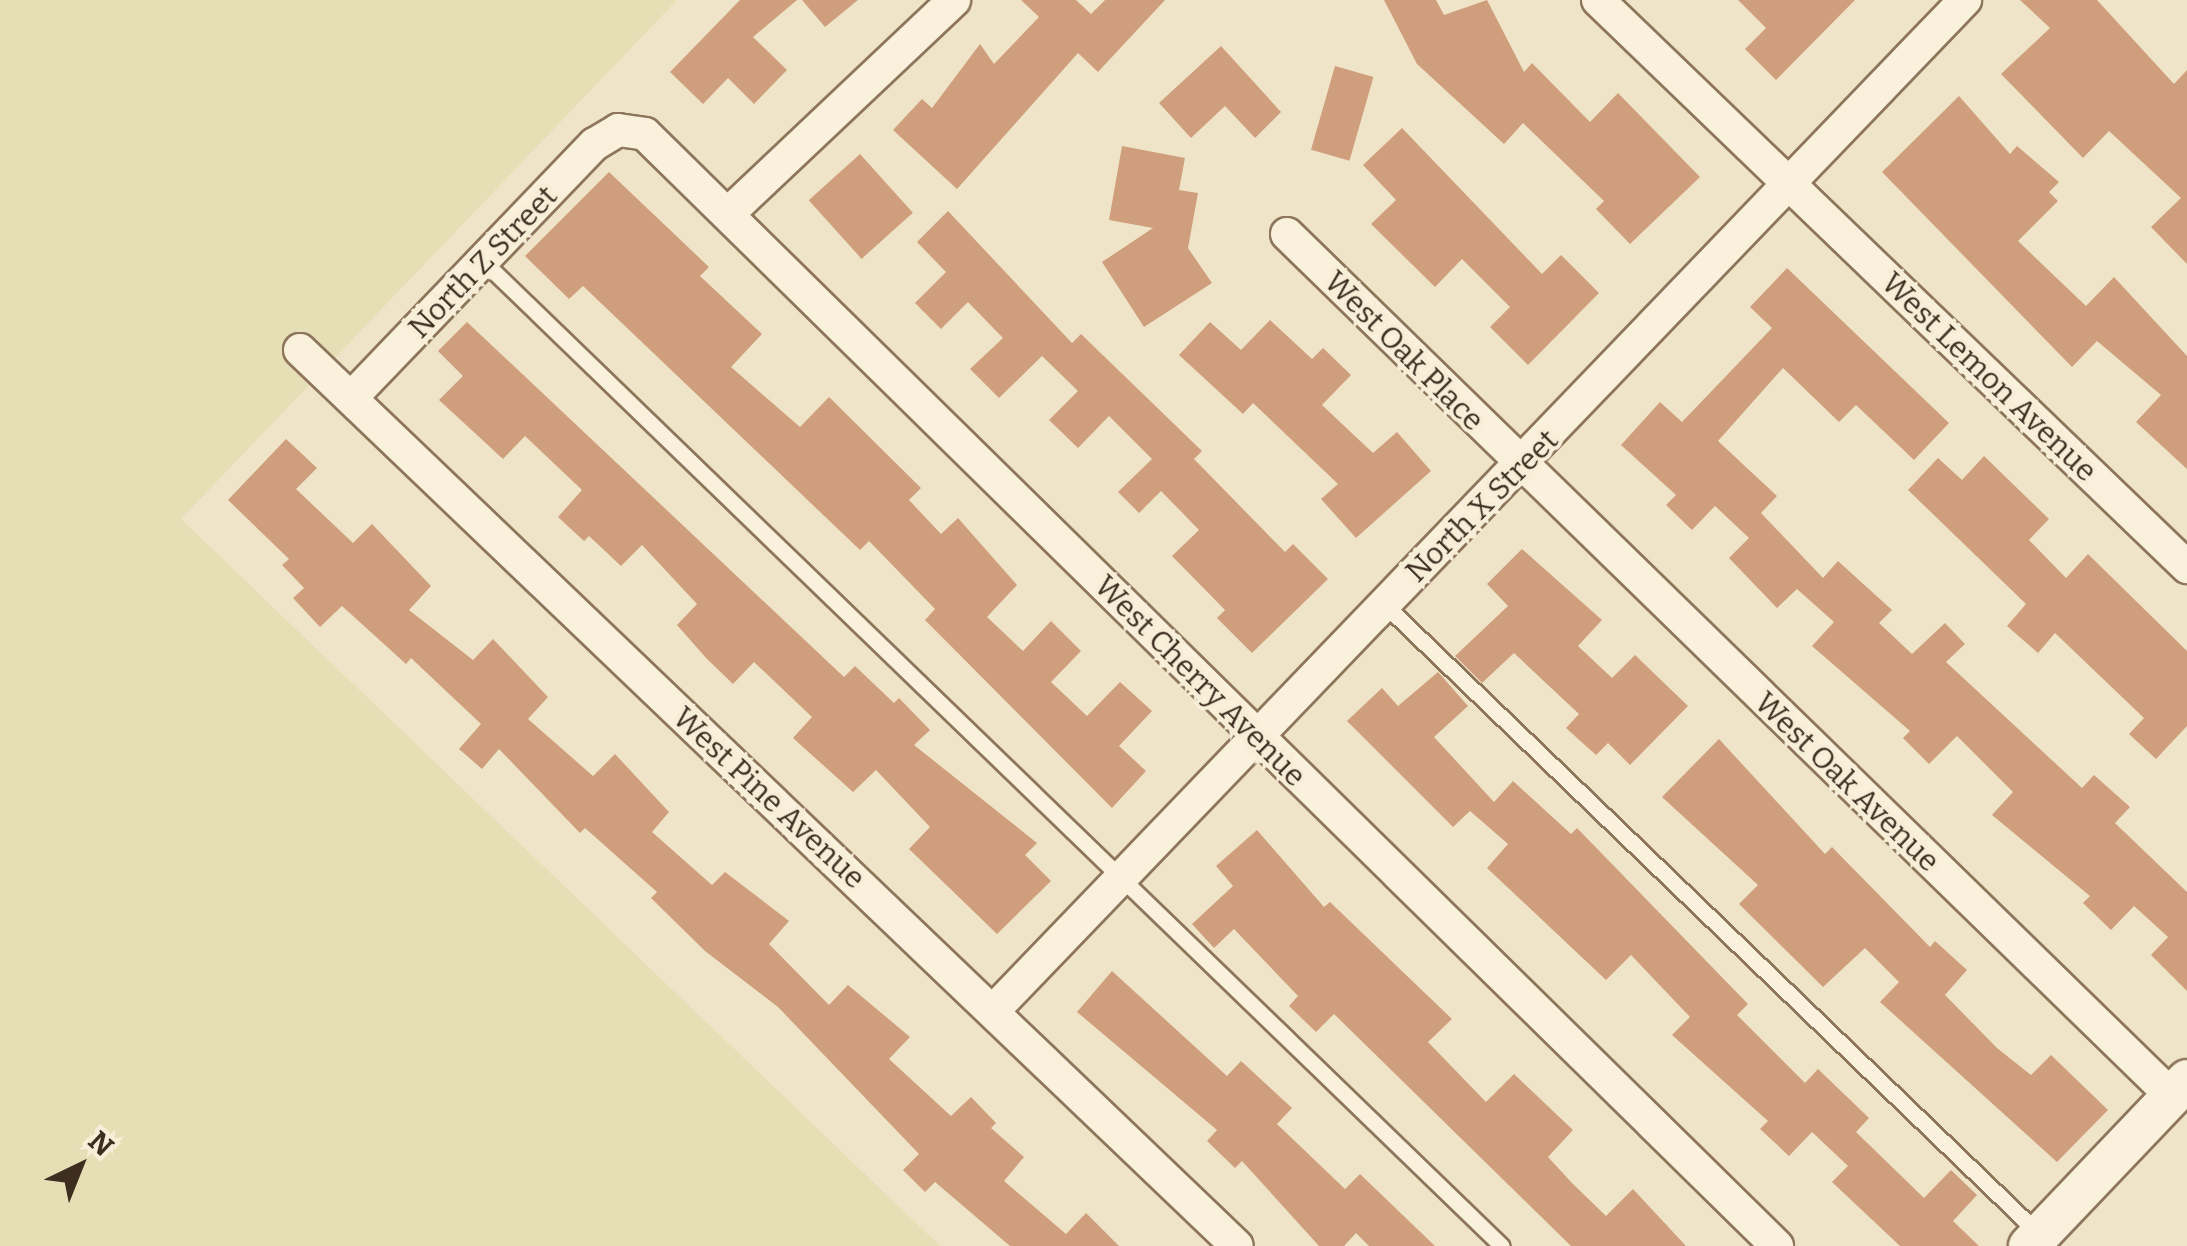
<!DOCTYPE html>
<html>
<head>
<meta charset="utf-8">
<style>
  body { margin:0 }
  #map { position:relative; width:2187px; height:1246px; overflow:hidden; background:#f0e4c8; font-family:Bitter,serif }
  div>[style] { position:absolute }
  .farmland>* { inset:0; background:#e6deb5 }
  .building>* { inset:0; background:#cf9f7d; transform-origin:0 0 }
  .roads { filter:drop-shadow(2px 0 #8d765c) drop-shadow(-2px 0 #8d765c) drop-shadow(0 2px #8d765c) drop-shadow(0 -2px #8d765c) }
  .service>* { height:15px; margin:-7.5px; padding:0 7.5px; transform-origin:7.5px; border-radius:7.5px; background:#faf1dc }
  .minor>* { height:32px; margin:-16px; padding:0 16px; transform-origin:16px; border-radius:16px; background:#faf1dc }
  .tertiary>* { height:40px; margin:-20px; padding:0 20px; transform-origin:20px; border-radius:20px; background:#faf1dc }
  span { translate:-50% -50%; white-space:nowrap; text-align:center; line-height:1.15; -webkit-text-stroke:8px #f7eed8; paint-order:stroke }
  .street-label { font-size:30px; color:#3d2e20 }
  .north { position:absolute; left:30px; top:1116px; width:100px; height:100px; -webkit-text-stroke:8px #f7eed8; paint-order:stroke; rotate:43deg; font-size:28px; font-weight:700; line-height:40px; text-align:center; color:#3d2e20 }
  .north::after { content:''; display:block; margin:auto; width:35px; height:45px; background:#3d2e20; clip-path:polygon(50% 0,100% 100%,50% 72%,0 100%) }
</style>
</head>
<body>
<div id="map">
  <div class="farmland">
    <i style="clip-path:polygon(0 0,677px 0,181px 519px,940px 1246px,0 1246px)"></i>
  </div>
  <div class="building">
    <i style="clip-path:polygon(740px 0,797px 0,753px 37px,787px 70px,754px 104px,728px 78px,703px 104px,670px 72px)"></i>
    <i style="clip-path:polygon(802px 0,858px 0,825px 27px)"></i>
    <i style="clip-path:polygon(1021px 0,1076px 0,1091px 14px,1105px 0,1165px 0,1098px 72px,1078px 53px,957px 189px,893px 130px,922px 99px,932px 108px,980px 44px,994px 64px,1039px 17px)"></i>
    <i style="clip-path:polygon(1384px 0,1436px 0,1444px 15px,1487px 0,1524px 72px,1532px 63px,1590px 122px,1618px 93px,1700px 177px,1630px 244px,1596px 209px,1604px 201px,1523px 123px,1504px 144px,1417px 64px)"></i>
    <i style="clip-path:polygon(1738px 0,1855px 0,1776px 80px,1745px 49px,1766px 28px)"></i>
    <i style="clip-path:polygon(2020px 0,2097px 0,2174px 84px,2187px 70px,2187px 264px,2151px 227px,2181px 198px,2109px 131px,2083px 158px,2001px 74px,2050px 28px)"></i>
    <i style="clip-path:polygon(1221px 46px,1281px 112px,1255px 138px,1225px 106px,1191px 138px,1159px 103px)"></i>
    <i style="left:1335px;top:66px;width:40px;height:87px;rotate:16deg"></i>
    <i style="clip-path:polygon(1959px 96px,2010px 154px,2017px 146px,2059px 182px,2049px 192px,2058px 201px,2018px 241px,2086px 306px,2114px 277px,2187px 356px,2187px 469px,2136px 422px,2161px 395px,2097px 341px,2072px 367px,1882px 172px)"></i>
    <i style="clip-path:polygon(1402px 128px,1542px 274px,1561px 255px,1599px 293px,1528px 365px,1490px 327px,1510px 307px,1462px 259px,1435px 287px,1371px 224px,1396px 200px,1363px 165px)"></i>
    <i style="clip-path:polygon(1122px 146px,1185px 158px,1179px 190px,1198px 193px,1188px 248px,1212px 283px,1144px 327px,1102px 262px,1153px 228px,1109px 220px)"></i>
    <i style="left:860px;top:154px;width:79px;height:69px;rotate:48deg"></i>
    <i style="clip-path:polygon(609px 172px,709px 267px,700px 276px,762px 334px,731px 367px,800px 427px,829px 397px,921px 488px,909px 500px,941px 534px,958px 518px,1017px 585px,987px 617px,1023px 651px,1051px 621px,1081px 651px,1051px 682px,1087px 716px,1120px 682px,1152px 711px,1119px 746px,1146px 771px,1112px 808px,925px 620px,935px 609px,869px 541px,860px 550px,583px 286px,569px 299px,525px 256px)"></i>
    <i style="clip-path:polygon(948px 211px,1072px 343px,1081px 334px,1202px 451px,1194px 459px,1285px 552px,1293px 544px,1328px 579px,1252px 653px,1217px 618px,1225px 610px,1172px 556px,1199px 530px,1161px 491px,1139px 513px,1118px 492px,1152px 459px,1109px 416px,1078px 448px,1049px 420px,1078px 391px,1042px 356px,999px 398px,970px 369px,1003px 338px,968px 302px,941px 329px,915px 303px,946px 272px,917px 242px)"></i>
    <i style="clip-path:polygon(1787px 268px,1949px 423px,1914px 460px,1856px 405px,1839px 422px,1783px 368px,1718px 441px,1777px 496px,1761px 513px,1823px 578px,1838px 561px,1892px 610px,1879px 623px,1912px 654px,1945px 623px,1965px 644px,1946px 662px,2082px 788px,2094px 775px,2130px 807px,2115px 823px,2187px 892px,2187px 991px,2151px 955px,2168px 937px,2134px 906px,2111px 930px,2083px 903px,2090px 896px,1992px 815px,2013px 792px,1957px 736px,1929px 764px,1903px 738px,1910px 731px,1812px 646px,1834px 622px,1797px 589px,1777px 608px,1729px 558px,1749px 538px,1715px 506px,1692px 530px,1666px 505px,1676px 495px,1621px 445px,1660px 402px,1682px 422px,1772px 328px,1750px 307px)"></i>
    <i style="clip-path:polygon(1270px 320px,1312px 359px,1323px 348px,1351px 375px,1322px 405px,1373px 453px,1397px 432px,1431px 471px,1356px 538px,1321px 499px,1338px 484px,1253px 403px,1243px 414px,1179px 355px,1210px 322px,1241px 350px)"></i>
    <i style="clip-path:polygon(467px 322px,844px 677px,855px 666px,894px 703px,899px 698px,930px 730px,914px 745px,1037px 843px,1025px 855px,1051px 881px,997px 934px,909px 849px,930px 827px,876px 770px,853px 792px,793px 738px,812px 717px,754px 662px,733px 684px,707px 659px,677px 625px,697px 604px,642px 545px,621px 566px,589px 536px,584px 541px,558px 517px,582px 490px,525px 436px,503px 459px,439px 400px,463px 376px,438px 351px)"></i>
    <i style="clip-path:polygon(286px 439px,317px 468px,296px 489px,353px 543px,372px 524px,431px 586px,409px 610px,473px 660px,493px 639px,548px 697px,528px 719px,593px 776px,615px 754px,669px 812px,652px 832px,712px 885px,725px 872px,789px 921px,769px 944px,829px 1005px,848px 985px,910px 1037px,889px 1059px,951px 1116px,971px 1097px,996px 1123px,991px 1128px,1024px 1157px,1004px 1181px,1066px 1234px,1086px 1213px,1119px 1246px,1010px 1246px,935px 1182px,925px 1192px,903px 1170px,919px 1154px,778px 1007px,705px 951px,651px 898px,657px 892px,585px 828px,580px 833px,499px 749px,482px 769px,459px 749px,481px 724px,411px 658px,406px 664px,342px 606px,320px 627px,293px 598px,304px 588px,282px 565px,289px 559px,228px 500px)"></i>
    <i style="clip-path:polygon(1984px 456px,2049px 519px,2029px 540px,2066px 578px,2088px 554px,2187px 651px,2187px 726px,2156px 759px,2129px 734px,2144px 718px,2055px 633px,2038px 653px,2007px 626px,2026px 604px,1908px 490px,1938px 458px,1962px 480px)"></i>
    <i style="clip-path:polygon(1522px 549px,1602px 620px,1578px 646px,1612px 678px,1635px 655px,1688px 706px,1630px 765px,1608px 743px,1596px 755px,1566px 728px,1579px 714px,1514px 653px,1482px 683px,1455px 656px,1508px 606px,1487px 584px)"></i>
    <i style="clip-path:polygon(1438px 672px,1468px 706px,1434px 737px,1494px 802px,1513px 781px,1571px 834px,1577px 828px,1748px 1004px,1737px 1015px,1805px 1083px,1818px 1069px,1869px 1118px,1856px 1132px,1924px 1198px,1951px 1170px,1977px 1195px,1953px 1221px,1979px 1246px,1900px 1246px,1832px 1182px,1848px 1166px,1812px 1132px,1789px 1156px,1760px 1129px,1768px 1121px,1672px 1035px,1690px 1017px,1631px 955px,1606px 980px,1487px 868px,1508px 844px,1470px 811px,1453px 827px,1347px 721px,1382px 688px,1398px 706px)"></i>
    <i style="clip-path:polygon(1719px 739px,1825px 854px,1832px 847px,1930px 947px,1935px 941px,1967px 970px,1945px 995px,1997px 1048px,2031px 1075px,2051px 1055px,2108px 1110px,2057px 1162px,1880px 1002px,1899px 982px,1865px 948px,1823px 987px,1739px 904px,1758px 885px,1662px 797px)"></i>
    <i style="clip-path:polygon(1257px 830px,1324px 907px,1330px 902px,1452px 1019px,1428px 1042px,1486px 1102px,1514px 1074px,1573px 1130px,1548px 1157px,1572px 1183px,1606px 1216px,1633px 1189px,1686px 1246px,1571px 1246px,1334px 1014px,1316px 1032px,1289px 1006px,1298px 996px,1234px 929px,1214px 948px,1192px 924px,1233px 886px,1216px 866px)"></i>
    <i style="clip-path:polygon(1112px 971px,1227px 1076px,1241px 1061px,1292px 1108px,1277px 1124px,1345px 1189px,1360px 1174px,1435px 1246px,1369px 1246px,1356px 1233px,1344px 1246px,1319px 1246px,1242px 1161px,1235px 1168px,1207px 1141px,1217px 1130px,1077px 1012px)"></i>
  </div>
  <div class="roads">
    <div class="service">
      <i style="left:485px;top:263px;width:1414px;rotate:44.03deg"></i>
      <i style="left:1384px;top:604px;width:906px;rotate:43.88deg"></i>
    </div>
    <div class="minor">
      <i style="left:1598px;top:0;width:818px;rotate:43.91deg"></i>
      <i style="left:729px;top:213px;width:310px;rotate:-43.4deg"></i>
      <i style="left:1287px;top:234px;width:1235px;rotate:44.25deg"></i>
      <i style="left:300px;top:350px;width:1296px;rotate:43.72deg"></i>
      <i style="left:351px;top:398px;width:352px;rotate:-46.2deg"></i>
      <i style="left:595px;top:144px;width:27px;rotate:-31deg"></i>
      <i style="left:618px;top:130px;width:27px;rotate:8deg"></i>
      <i style="left:645px;top:134px;width:1587px;rotate:44.49deg"></i>
      <i style="left:995px;top:1009px;width:1400px;rotate:-46.13deg"></i>
    </div>
    <div class="tertiary">
      <i style="left:2029px;top:1246px;width:229px;rotate:-46.4deg"></i>
    </div>
  </div>
  <div class="street-label">
    <span style="left:483px;top:262px;rotate:-46deg">North Z Street</span>
    <span style="left:1404px;top:351px;rotate:45deg">West Oak Place</span>
    <span style="left:1989px;top:377px;rotate:44deg">West Lemon Avenue</span>
    <span style="left:1482px;top:506px;rotate:-45deg">North X Street</span>
    <span style="left:1200px;top:681px;rotate:45deg">West Cherry Avenue</span>
    <span style="left:1847px;top:782px;rotate:44deg">West Oak Avenue</span>
    <span style="left:769px;top:798px;rotate:43deg">West Pine Avenue</span>
  </div>
  <div class="north">N</div>
</div>
</body>
</html>
